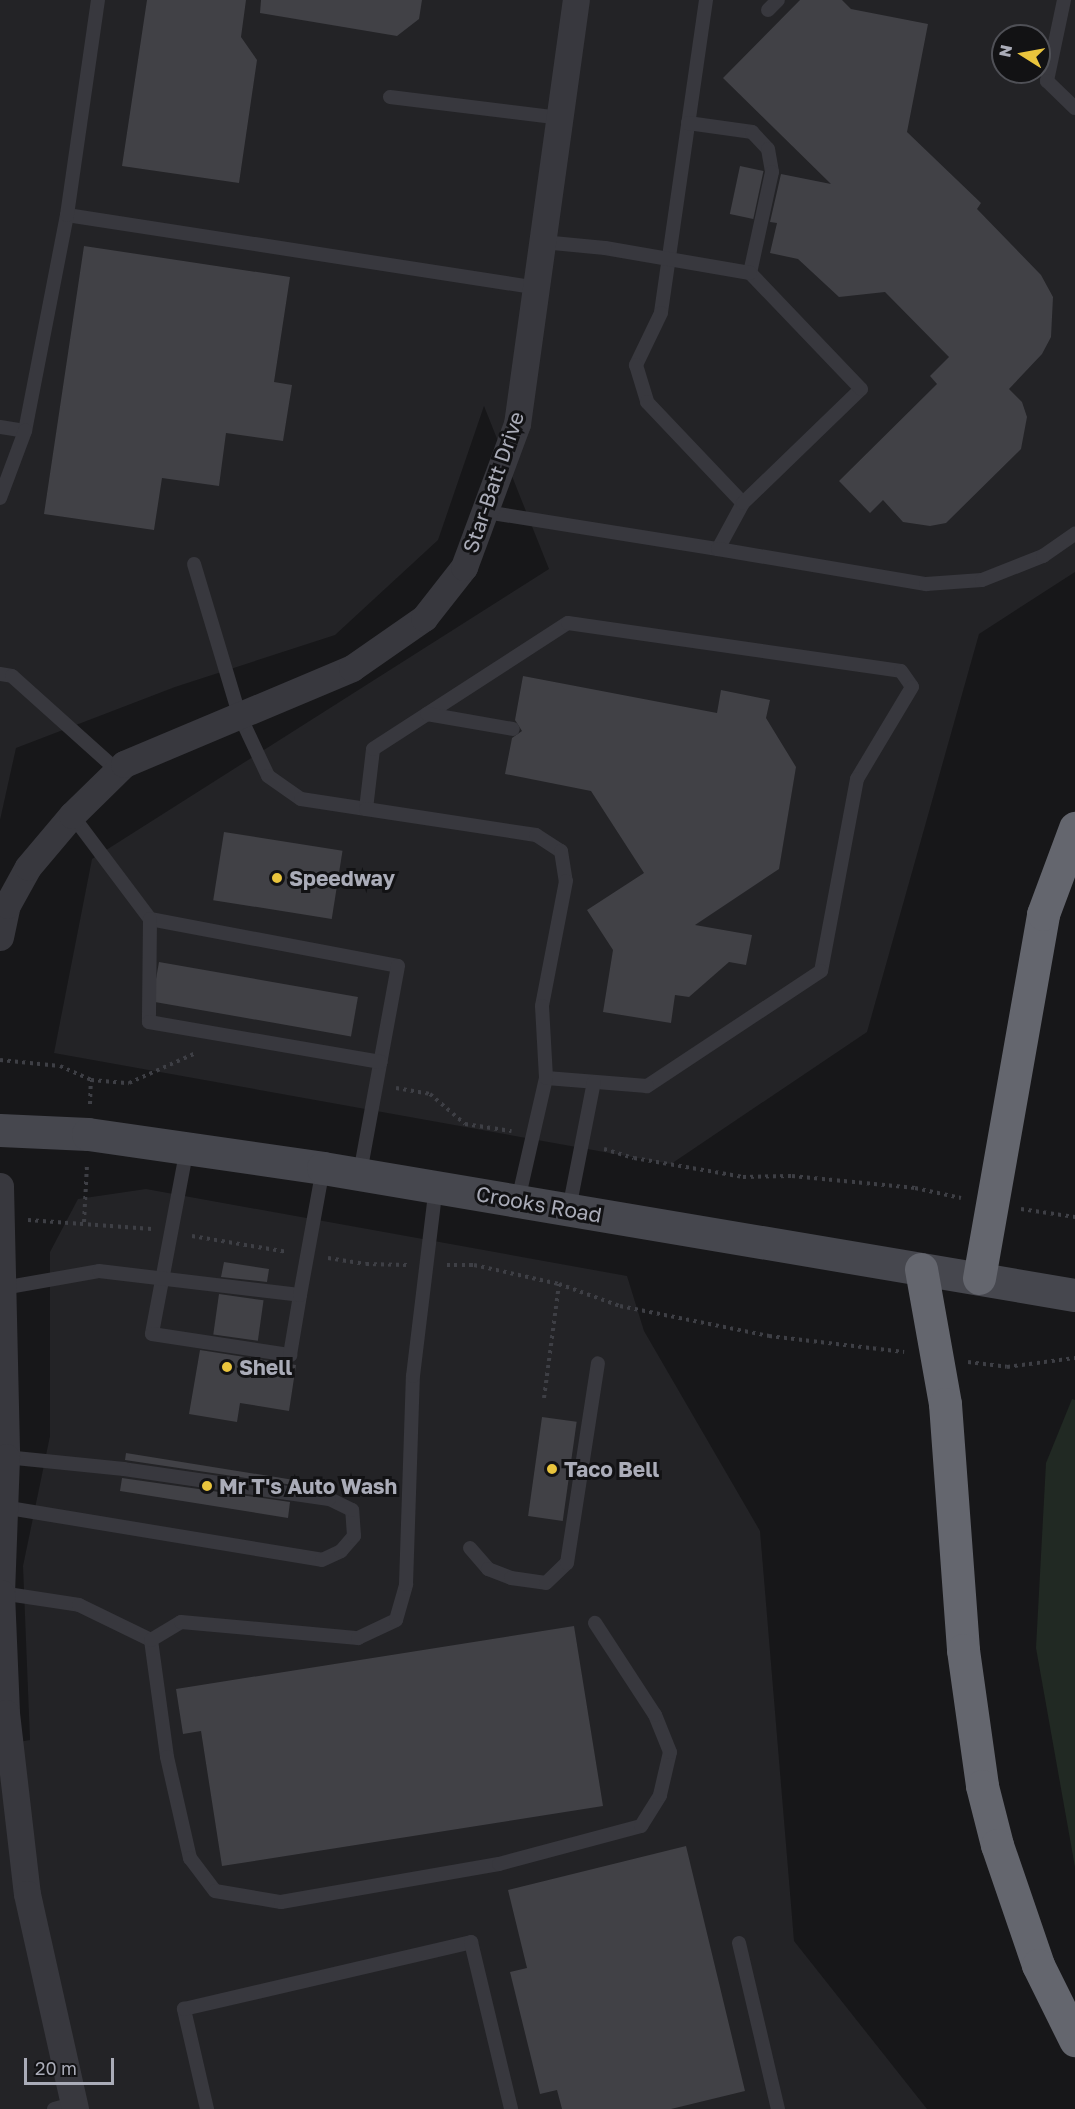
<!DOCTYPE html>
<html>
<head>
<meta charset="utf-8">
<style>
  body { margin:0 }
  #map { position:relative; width:1075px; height:2109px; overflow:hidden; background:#171719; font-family:"Golos Text",sans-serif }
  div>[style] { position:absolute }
  .built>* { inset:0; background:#232326 }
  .green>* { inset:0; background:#212923 }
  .building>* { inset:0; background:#414146; transform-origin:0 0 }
  .path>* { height:4px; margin-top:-2px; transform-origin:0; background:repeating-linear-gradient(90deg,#3e3f45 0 3px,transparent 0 7.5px) }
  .lane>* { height:14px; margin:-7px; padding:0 7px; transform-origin:7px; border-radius:7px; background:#38383e }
  .street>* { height:27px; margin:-13.5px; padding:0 13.5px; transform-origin:13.5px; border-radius:13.5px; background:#38383e }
  .secondary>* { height:33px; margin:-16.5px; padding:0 16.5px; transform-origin:16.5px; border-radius:16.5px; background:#46474e }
  .highway>* { height:33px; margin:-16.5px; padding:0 16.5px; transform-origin:16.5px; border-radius:16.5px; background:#64666e }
  .dots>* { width:16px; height:16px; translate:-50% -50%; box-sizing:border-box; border:3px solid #121214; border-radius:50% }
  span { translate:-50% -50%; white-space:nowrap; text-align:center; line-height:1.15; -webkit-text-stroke:6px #121214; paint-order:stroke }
  .street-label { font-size:21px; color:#aaacb8 }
  .poi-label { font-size:21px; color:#aaacb8; font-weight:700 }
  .left { translate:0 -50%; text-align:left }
  .north { position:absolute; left:991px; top:24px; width:60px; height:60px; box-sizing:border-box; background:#121214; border:2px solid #4f5056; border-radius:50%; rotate:281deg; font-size:16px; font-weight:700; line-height:24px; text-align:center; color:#aaacb8 }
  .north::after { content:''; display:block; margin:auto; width:21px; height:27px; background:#eac53d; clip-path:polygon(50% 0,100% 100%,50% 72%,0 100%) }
  .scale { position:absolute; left:24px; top:2058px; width:90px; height:27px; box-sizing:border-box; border:3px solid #aaacb8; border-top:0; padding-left:8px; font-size:18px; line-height:21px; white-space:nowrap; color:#aaacb8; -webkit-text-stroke:4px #121214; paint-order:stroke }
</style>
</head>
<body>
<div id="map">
  <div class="built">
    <i style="clip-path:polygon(evenodd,0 0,1075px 0,1075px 572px,979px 634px,867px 1032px,671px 1164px,54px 1053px,92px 859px,549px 569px,484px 406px,438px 540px,335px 635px,175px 687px,16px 748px,0 820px,0 0,1003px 36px,1039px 36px,1039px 72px,1003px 72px,1003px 36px)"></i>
    <i style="clip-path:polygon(146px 1189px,627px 1276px,644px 1331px,760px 1531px,794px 1941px,927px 2109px,0 2109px,0 1745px,30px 1740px,23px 1566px,50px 1436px,50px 1252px,78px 1199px)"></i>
  </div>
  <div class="green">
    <i style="clip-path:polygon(1072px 1399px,1075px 1400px,1075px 1867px,1036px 1648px,1046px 1463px)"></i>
  </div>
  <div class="building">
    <i style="clip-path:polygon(147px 0,246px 0,241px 37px,257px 60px,239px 183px,122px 166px)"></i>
    <i style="clip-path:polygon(261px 0,422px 0,419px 19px,397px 36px,260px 13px)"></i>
    <i style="clip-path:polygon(800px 0,842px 0,851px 9px,928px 24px,907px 132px,981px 203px,977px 209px,1041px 275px,1053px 297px,1051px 337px,1042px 354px,1009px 389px,1022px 402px,1027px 417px,1021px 449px,946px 523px,930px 526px,903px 522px,883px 500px,870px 513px,839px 481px,937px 384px,930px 376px,949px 357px,885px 292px,839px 297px,798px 259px,770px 253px,777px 223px,770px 222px,781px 174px,831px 184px,723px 78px)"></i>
    <i style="left:740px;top:166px;width:24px;height:49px;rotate:12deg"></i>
    <i style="clip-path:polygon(84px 246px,290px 277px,274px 382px,292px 385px,283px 441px,226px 433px,219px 486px,162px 478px,154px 530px,44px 514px)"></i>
    <i style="clip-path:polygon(523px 676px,717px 713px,721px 690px,770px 700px,766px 718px,796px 767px,779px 869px,695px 925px,752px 935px,746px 965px,729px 962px,689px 997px,675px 995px,671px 1023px,603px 1012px,613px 950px,587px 910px,644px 873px,591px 791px,505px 774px,512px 738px,522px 731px,515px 720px)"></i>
    <i style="left:224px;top:832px;width:120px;height:69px;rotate:9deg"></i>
    <i style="left:159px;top:962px;width:202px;height:40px;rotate:10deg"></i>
    <i style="clip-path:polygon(224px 1262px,269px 1269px,267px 1282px,221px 1277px)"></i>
    <i style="left:219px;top:1294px;width:45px;height:41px;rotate:8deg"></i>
    <i style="clip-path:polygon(200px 1350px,296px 1365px,289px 1411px,240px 1403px,237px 1422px,189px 1414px)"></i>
    <i style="left:542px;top:1417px;width:35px;height:100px;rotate:8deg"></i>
    <i style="clip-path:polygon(126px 1453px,294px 1480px,293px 1485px,125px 1460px)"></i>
    <i style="clip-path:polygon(122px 1478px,290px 1502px,288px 1518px,120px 1491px)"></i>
    <i style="clip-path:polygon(574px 1626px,603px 1806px,222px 1866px,201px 1731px,183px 1734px,176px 1689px)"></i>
    <i style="clip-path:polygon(686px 1846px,745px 2091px,671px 2109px,562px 2109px,557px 2090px,540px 2094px,510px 1972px,527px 1968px,508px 1890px)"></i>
  </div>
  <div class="path">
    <i style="left:0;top:1060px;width:60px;rotate:5.7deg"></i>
    <i style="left:60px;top:1066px;width:34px;rotate:24deg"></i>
    <i style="left:91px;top:1080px;width:38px;rotate:5deg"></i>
    <i style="left:129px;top:1083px;width:73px;rotate:-24.1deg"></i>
    <i style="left:396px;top:1088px;width:35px;rotate:10deg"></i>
    <i style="left:430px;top:1094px;width:46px;rotate:40.6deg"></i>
    <i style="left:465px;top:1124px;width:47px;rotate:8.7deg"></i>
    <i style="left:90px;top:1104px;width:24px;rotate:-88deg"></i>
    <i style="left:604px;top:1149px;width:31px;rotate:17deg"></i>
    <i style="left:634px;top:1158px;width:111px;rotate:9.9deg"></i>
    <i style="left:743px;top:1177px;width:49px;rotate:-1.2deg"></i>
    <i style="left:792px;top:1176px;width:124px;rotate:5.6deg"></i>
    <i style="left:915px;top:1188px;width:47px;rotate:12.3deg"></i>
    <i style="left:1021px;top:1209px;width:55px;rotate:8.4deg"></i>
    <i style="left:28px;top:1220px;width:124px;rotate:4.2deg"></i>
    <i style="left:84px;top:1222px;width:57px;rotate:-87deg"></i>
    <i style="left:192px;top:1236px;width:97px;rotate:9.5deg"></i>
    <i style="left:328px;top:1258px;width:38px;rotate:9deg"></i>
    <i style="left:366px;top:1264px;width:41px;rotate:1.4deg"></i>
    <i style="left:447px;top:1265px;width:27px"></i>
    <i style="left:474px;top:1265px;width:87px;rotate:12.6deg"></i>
    <i style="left:559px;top:1284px;width:65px;rotate:19.8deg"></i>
    <i style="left:620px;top:1306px;width:152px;rotate:11.4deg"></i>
    <i style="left:769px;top:1336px;width:136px;rotate:6.8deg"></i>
    <i style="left:968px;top:1362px;width:39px;rotate:7deg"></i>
    <i style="left:1007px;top:1367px;width:69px;rotate:-7.5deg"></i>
    <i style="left:544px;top:1398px;width:115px;rotate:-82.5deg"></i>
  </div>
  <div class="lane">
    <i style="left:706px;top:0;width:316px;rotate:98.2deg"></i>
    <i style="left:661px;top:313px;width:58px;rotate:115.7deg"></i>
    <i style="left:636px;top:365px;width:39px;rotate:73deg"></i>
    <i style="left:647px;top:402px;width:139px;rotate:46.5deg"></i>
    <i style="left:1064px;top:0;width:83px;rotate:101.9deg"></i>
    <i style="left:1047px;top:81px;width:39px;rotate:44deg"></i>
    <i style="left:768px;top:10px;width:14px;rotate:-45deg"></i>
    <i style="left:390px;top:97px;width:171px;rotate:7deg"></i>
    <i style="left:688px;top:123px;width:65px;rotate:8deg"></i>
    <i style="left:752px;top:132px;width:23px;rotate:47deg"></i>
    <i style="left:768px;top:149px;width:23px;rotate:80deg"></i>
    <i style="left:772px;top:172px;width:103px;rotate:102.3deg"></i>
    <i style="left:67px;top:215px;width:476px;rotate:8.8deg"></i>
    <i style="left:0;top:427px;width:25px;rotate:9deg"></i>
    <i style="left:25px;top:431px;width:220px;rotate:-79deg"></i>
    <i style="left:67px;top:215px;width:217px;rotate:-81.8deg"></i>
    <i style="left:0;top:498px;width:72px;rotate:-69.5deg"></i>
    <i style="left:486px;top:512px;width:235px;rotate:9.1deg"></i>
    <i style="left:718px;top:549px;width:52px;rotate:-61.5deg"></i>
    <i style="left:743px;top:503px;width:164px;rotate:-44deg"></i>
    <i style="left:861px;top:389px;width:161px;rotate:-133.7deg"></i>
    <i style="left:750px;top:273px;width:147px;rotate:-170.2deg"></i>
    <i style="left:605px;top:248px;width:63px;rotate:-174.6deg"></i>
    <i style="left:718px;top:549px;width:211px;rotate:9.6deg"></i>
    <i style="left:926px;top:584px;width:56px;rotate:-4.1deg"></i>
    <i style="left:982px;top:580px;width:66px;rotate:-21.5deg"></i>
    <i style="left:1043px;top:556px;width:39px;rotate:-35deg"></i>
    <i style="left:194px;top:564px;width:157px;rotate:73.3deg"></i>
    <i style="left:239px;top:714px;width:68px;rotate:64.9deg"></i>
    <i style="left:268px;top:776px;width:40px;rotate:34.9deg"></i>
    <i style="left:301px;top:799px;width:66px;rotate:8.7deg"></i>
    <i style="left:366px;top:809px;width:60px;rotate:-83.3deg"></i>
    <i style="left:373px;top:749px;width:232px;rotate:-32.9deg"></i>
    <i style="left:568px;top:623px;width:336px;rotate:8.2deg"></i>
    <i style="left:901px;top:671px;width:19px;rotate:55deg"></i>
    <i style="left:912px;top:687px;width:107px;rotate:120.9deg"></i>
    <i style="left:857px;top:779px;width:195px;rotate:100.6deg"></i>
    <i style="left:821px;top:971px;width:209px;rotate:146.5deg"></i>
    <i style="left:647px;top:1086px;width:101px;rotate:-175.5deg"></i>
    <i style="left:546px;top:1078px;width:125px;rotate:102.9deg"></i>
    <i style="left:0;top:674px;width:12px;rotate:9deg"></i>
    <i style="left:12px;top:676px;width:142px;rotate:41.9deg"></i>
    <i style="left:427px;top:714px;width:87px;rotate:9.9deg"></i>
    <i style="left:366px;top:809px;width:172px;rotate:8.7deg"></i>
    <i style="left:536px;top:835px;width:30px;rotate:33deg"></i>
    <i style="left:561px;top:851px;width:30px;rotate:81deg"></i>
    <i style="left:566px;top:881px;width:127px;rotate:100.9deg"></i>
    <i style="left:542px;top:1006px;width:72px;rotate:86.8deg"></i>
    <i style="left:72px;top:815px;width:130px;rotate:53.1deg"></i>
    <i style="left:150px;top:919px;width:252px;rotate:10.7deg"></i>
    <i style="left:398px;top:966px;width:211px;rotate:100.4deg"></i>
    <i style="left:150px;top:919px;width:103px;rotate:90.6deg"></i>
    <i style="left:149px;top:1022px;width:235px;rotate:9.8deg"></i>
    <i style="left:187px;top:1148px;width:189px;rotate:100.7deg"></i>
    <i style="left:152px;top:1334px;width:140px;rotate:8.7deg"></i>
    <i style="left:290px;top:1355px;width:61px;rotate:-80.5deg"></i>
    <i style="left:569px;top:1209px;width:129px;rotate:-78.9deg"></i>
    <i style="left:3px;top:1288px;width:97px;rotate:-10deg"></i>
    <i style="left:99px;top:1271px;width:202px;rotate:6.8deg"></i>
    <i style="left:300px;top:1295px;width:129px;rotate:-79.7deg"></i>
    <i style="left:3px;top:1507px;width:323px;rotate:9.4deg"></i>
    <i style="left:322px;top:1560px;width:21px;rotate:-25deg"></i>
    <i style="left:341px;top:1551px;width:20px;rotate:-49deg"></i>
    <i style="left:354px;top:1536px;width:26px;rotate:-94deg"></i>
    <i style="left:352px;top:1510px;width:25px;rotate:-154deg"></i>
    <i style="left:329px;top:1499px;width:207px;rotate:-171.7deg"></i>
    <i style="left:124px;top:1469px;width:119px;rotate:-174.2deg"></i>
    <i style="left:470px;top:1548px;width:28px;rotate:49deg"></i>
    <i style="left:488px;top:1569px;width:25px;rotate:21deg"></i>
    <i style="left:511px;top:1578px;width:35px;rotate:8deg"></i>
    <i style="left:546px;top:1583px;width:29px;rotate:-44deg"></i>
    <i style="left:567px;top:1563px;width:202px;rotate:-81.2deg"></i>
    <i style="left:1px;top:1593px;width:79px;rotate:8.7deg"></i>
    <i style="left:79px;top:1605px;width:80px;rotate:25.9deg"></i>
    <i style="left:151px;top:1640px;width:118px;rotate:82.2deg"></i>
    <i style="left:167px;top:1757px;width:104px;rotate:77.2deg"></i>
    <i style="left:190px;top:1858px;width:41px;rotate:52.9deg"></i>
    <i style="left:215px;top:1891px;width:67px;rotate:9.5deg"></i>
    <i style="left:281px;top:1902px;width:221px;rotate:-9.9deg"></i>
    <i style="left:499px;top:1864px;width:147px;rotate:-15deg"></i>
    <i style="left:641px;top:1826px;width:36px;rotate:-58deg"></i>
    <i style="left:660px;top:1795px;width:44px;rotate:-76.9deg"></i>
    <i style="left:670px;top:1752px;width:40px;rotate:-112deg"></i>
    <i style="left:655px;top:1715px;width:110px;rotate:-123.1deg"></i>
    <i style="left:151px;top:1640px;width:35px;rotate:-31deg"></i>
    <i style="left:181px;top:1622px;width:178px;rotate:5.2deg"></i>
    <i style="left:358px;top:1638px;width:42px;rotate:-25.3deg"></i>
    <i style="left:396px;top:1620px;width:37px;rotate:-74deg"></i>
    <i style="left:406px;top:1584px;width:208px;rotate:-88.1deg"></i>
    <i style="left:413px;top:1376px;width:190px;rotate:-83.1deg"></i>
    <i style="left:739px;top:1943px;width:171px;rotate:76.8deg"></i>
    <i style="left:54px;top:2109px;width:20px;rotate:-15deg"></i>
    <i style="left:207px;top:2109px;width:103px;rotate:-103deg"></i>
    <i style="left:184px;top:2009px;width:295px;rotate:-13.1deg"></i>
    <i style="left:471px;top:1942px;width:172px;rotate:76.5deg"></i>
  </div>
  <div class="street">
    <i style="left:0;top:937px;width:33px;rotate:-78deg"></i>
    <i style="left:7px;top:905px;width:43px;rotate:-61.1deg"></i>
    <i style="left:28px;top:867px;width:68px;rotate:-49.8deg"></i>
    <i style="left:72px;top:815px;width:73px;rotate:-44.4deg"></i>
    <i style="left:124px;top:764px;width:247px;rotate:-22.8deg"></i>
    <i style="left:352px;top:668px;width:88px;rotate:-34.8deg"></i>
    <i style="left:424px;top:618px;width:65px;rotate:-51.9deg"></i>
    <i style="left:464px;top:567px;width:153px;rotate:-69.7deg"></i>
    <i style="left:517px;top:424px;width:428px;rotate:-82.1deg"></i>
    <i style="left:0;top:1186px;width:271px;rotate:88.7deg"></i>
    <i style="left:6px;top:1457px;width:136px;rotate:92.1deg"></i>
    <i style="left:1px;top:1593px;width:120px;rotate:87.6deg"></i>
    <i style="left:6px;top:1713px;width:182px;rotate:83.4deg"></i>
    <i style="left:27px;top:1894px;width:220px;rotate:77.4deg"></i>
  </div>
  <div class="secondary">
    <i style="left:0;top:1130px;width:88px;rotate:2.6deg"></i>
    <i style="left:88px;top:1134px;width:237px;rotate:8.2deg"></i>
    <i style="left:323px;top:1168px;width:763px;rotate:9.59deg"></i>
  </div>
  <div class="highway">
    <i style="left:921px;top:1269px;width:137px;rotate:79.9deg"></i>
    <i style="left:945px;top:1404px;width:247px;rotate:85.8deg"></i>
    <i style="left:963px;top:1650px;width:137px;rotate:82deg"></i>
    <i style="left:982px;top:1786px;width:61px;rotate:75.7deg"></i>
    <i style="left:997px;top:1845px;width:127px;rotate:71.1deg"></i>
    <i style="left:1038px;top:1965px;width:84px;rotate:63.7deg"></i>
    <i style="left:979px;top:1278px;width:370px;rotate:-80deg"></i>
    <i style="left:1043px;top:914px;width:92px;rotate:-69.6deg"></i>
  </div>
  <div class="dots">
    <i style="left:277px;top:878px;background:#eac53d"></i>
    <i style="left:227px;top:1367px;background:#eac53d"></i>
    <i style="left:552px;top:1469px;background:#eac53d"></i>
    <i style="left:207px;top:1486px;background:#eac53d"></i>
  </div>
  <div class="street-label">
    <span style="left:493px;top:482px;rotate:-71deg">Star-Batt Drive</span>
    <span style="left:539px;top:1204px;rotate:10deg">Crooks Road</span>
  </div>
  <div class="poi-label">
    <span class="left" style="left:289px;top:878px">Speedway</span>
    <span class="left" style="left:239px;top:1367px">Shell</span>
    <span class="left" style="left:564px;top:1469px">Taco Bell</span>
    <span class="left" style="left:219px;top:1486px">Mr T's Auto Wash</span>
  </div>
  <div class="north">N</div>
  <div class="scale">20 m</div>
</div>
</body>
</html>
